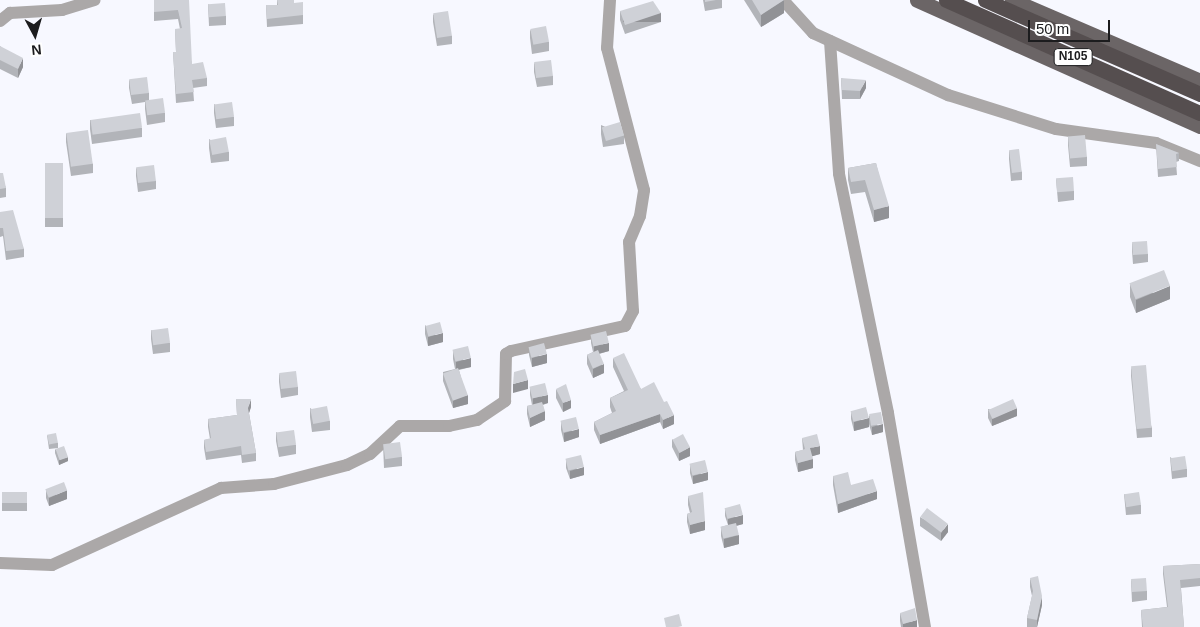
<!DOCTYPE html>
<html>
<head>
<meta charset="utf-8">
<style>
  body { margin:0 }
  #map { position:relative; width:1200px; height:627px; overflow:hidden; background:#f7f8ff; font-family:Arial,sans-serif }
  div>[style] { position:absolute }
  .minor>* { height:12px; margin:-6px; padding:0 6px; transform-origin:6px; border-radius:6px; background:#aba8a8 }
  .major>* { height:15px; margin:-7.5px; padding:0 7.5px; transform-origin:7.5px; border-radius:7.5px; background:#6b6566 }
  .highway>* { height:15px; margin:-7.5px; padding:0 7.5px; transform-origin:7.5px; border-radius:7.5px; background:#554e4f }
  .wall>* { inset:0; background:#b2b4b9; transform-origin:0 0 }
  .shaded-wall>* { inset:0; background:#919296; transform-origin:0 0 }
  .building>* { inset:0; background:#cfd1d7; transform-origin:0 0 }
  span { translate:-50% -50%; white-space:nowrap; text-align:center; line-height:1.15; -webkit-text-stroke:4.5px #fff; paint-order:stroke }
  .shield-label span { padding:1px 4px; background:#fff; border:1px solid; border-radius:4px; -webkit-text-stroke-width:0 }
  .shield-label { font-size:12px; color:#1c1c1e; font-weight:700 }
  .north { position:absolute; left:10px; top:10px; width:50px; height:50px; -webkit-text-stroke:4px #fff; paint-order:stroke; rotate:174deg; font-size:14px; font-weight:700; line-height:20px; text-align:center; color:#1c1c1e }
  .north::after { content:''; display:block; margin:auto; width:18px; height:22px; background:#1c1c1e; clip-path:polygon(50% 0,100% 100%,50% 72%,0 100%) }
  .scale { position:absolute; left:1028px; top:20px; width:82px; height:22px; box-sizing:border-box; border:2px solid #1c1c1e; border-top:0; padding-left:6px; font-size:15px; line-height:18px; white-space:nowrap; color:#1c1c1e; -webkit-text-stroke:4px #fff; paint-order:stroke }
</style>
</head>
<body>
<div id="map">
  <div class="minor">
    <i style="left:783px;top:0;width:45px;rotate:47.7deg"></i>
    <i style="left:813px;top:33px;width:149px;rotate:24.7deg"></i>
    <i style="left:948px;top:95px;width:113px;rotate:17.5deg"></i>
    <i style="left:1056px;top:129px;width:101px;rotate:8deg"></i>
    <i style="left:1156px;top:143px;width:48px;rotate:22.2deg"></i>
    <i style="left:0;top:21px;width:13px;rotate:-39deg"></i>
    <i style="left:10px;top:13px;width:52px;rotate:-3.3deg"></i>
    <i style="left:62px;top:10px;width:34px;rotate:-17deg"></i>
    <i style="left:830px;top:41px;width:133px;rotate:86.1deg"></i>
    <i style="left:839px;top:174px;width:244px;rotate:78.4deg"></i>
    <i style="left:888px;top:413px;width:217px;rotate:80.2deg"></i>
    <i style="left:0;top:563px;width:52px;rotate:2.2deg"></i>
    <i style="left:52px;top:565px;width:186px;rotate:-24.5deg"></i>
    <i style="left:221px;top:488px;width:53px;rotate:-4.3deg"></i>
    <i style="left:274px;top:484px;width:75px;rotate:-14.6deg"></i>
    <i style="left:347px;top:465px;width:25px;rotate:-26deg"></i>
    <i style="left:370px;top:454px;width:41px;rotate:-43deg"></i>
    <i style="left:400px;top:426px;width:49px"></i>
    <i style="left:449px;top:426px;width:29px;rotate:-12deg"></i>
    <i style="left:477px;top:420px;width:34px;rotate:-34deg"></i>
    <i style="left:505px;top:401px;width:47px;rotate:-88.8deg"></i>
    <i style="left:506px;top:354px;width:6px;rotate:-31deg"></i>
    <i style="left:511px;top:351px;width:117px;rotate:-12.4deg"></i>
    <i style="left:625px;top:326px;width:17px;rotate:-62deg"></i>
    <i style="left:633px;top:311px;width:69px;rotate:-93.3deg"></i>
    <i style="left:629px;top:242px;width:28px;rotate:-67deg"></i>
    <i style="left:640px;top:216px;width:26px;rotate:-81deg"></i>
    <i style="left:644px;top:190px;width:147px;rotate:-104.6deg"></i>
    <i style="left:607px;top:48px;width:48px;rotate:-86.4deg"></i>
  </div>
  <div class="major">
    <i style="left:917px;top:0;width:310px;rotate:24deg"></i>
    <i style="left:1012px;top:0;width:205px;rotate:23.3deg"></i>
  </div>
  <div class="highway">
    <i style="left:946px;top:0;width:278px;rotate:24deg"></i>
    <i style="left:985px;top:0;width:235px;rotate:23.6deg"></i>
  </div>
  <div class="wall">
    <i style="clip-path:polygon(154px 0,176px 0,192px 64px,207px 78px,207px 86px,193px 88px,194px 101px,176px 103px,173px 52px,176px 52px,175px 29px,180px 29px,178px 19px,154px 21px)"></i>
    <i style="clip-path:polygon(277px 0,294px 0,294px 3px,303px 15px,303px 24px,267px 27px,266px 5px,277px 5px)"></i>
    <i style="clip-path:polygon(703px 0,722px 0,722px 8px,705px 11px)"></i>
    <i style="clip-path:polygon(744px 0,784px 0,784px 13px,761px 27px)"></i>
    <i style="clip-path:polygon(208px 4px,226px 16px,226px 25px,209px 26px)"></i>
    <i style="clip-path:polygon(620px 11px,661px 22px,625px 34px,620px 20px)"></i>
    <i style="clip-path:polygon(433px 14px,452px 36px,452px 44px,437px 46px,433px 22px)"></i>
    <i style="clip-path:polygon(530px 30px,549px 42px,549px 51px,532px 54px,530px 38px)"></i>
    <i style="clip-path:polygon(0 46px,23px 67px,18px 78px,0 69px)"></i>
    <i style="clip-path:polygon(534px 63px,553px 76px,553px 85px,537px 87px,534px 72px)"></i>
    <i style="clip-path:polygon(841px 78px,866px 88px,860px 99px,842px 99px)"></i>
    <i style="clip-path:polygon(129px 80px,149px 93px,149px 100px,165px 113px,165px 122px,147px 125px,145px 109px,145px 102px,132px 104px,129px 88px)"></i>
    <i style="clip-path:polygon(214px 104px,234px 117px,234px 126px,216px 128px,214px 113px)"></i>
    <i style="clip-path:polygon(90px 120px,142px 128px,142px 137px,92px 144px,90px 129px)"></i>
    <i style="clip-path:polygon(601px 125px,624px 135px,624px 144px,603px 147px,601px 134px)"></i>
    <i style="clip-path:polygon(66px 133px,93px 164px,93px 173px,71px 176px,66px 142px)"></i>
    <i style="clip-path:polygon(1068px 136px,1087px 157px,1087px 166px,1070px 167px,1068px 145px)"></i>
    <i style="clip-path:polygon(209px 139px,229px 152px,229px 161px,211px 163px,209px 148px)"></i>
    <i style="clip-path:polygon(1156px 144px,1179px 153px,1179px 161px,1176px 162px,1177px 175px,1158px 177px)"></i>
    <i style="clip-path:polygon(1009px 150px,1022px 172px,1022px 180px,1011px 181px,1009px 159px)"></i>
    <i style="left:63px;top:163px;width:64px;height:18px;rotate:90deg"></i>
    <i style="clip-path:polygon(876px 163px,889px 218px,874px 222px,865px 192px,851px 194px,848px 180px,848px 168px)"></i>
    <i style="clip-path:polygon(136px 168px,156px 181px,156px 189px,138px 192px,136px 176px)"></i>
    <i style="clip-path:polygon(0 173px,6px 188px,6px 197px,0 198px)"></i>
    <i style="clip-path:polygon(1056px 179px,1074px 191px,1074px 200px,1058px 202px)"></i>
    <i style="clip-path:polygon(0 212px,24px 249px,24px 257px,6px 260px,3px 236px,0 237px)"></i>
    <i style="clip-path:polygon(1132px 243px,1148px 254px,1148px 262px,1133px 264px,1132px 251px)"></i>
    <i style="clip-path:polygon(1130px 284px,1170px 299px,1136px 313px,1130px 297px)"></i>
    <i style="clip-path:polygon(425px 325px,443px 342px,428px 346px,425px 334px)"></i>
    <i style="clip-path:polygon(151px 330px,170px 343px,170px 352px,153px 354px,151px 339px)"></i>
    <i style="clip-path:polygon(591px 335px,609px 351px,599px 354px,604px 373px,593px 378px,587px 364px,587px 355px,593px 352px,591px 343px)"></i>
    <i style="clip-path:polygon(529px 347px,547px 363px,532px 367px,529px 355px)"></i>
    <i style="clip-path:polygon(453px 350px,471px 367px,459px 370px,468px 404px,453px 408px,443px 381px,443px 372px,455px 369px,453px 359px)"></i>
    <i style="clip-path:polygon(613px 358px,641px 389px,674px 424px,663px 429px,660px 422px,600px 444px,594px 430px,594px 422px,612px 413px,610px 407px,610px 398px,624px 391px,613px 367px)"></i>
    <i style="clip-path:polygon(1131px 367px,1152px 428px,1152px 437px,1137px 438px,1131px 376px)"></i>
    <i style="clip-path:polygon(279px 374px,298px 387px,298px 395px,281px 398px,279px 382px)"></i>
    <i style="clip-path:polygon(530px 387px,548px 403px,543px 405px,545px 420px,530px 427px,527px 414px,527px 406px,532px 405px,530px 395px)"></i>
    <i style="clip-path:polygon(556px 389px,571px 408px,563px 412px,556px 398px)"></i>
    <i style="clip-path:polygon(236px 399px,251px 407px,249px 413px,256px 453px,256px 461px,242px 463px,241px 455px,206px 460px,204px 448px,204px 440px,210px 439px,208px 427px,208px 419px,237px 415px)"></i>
    <i style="clip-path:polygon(310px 408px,330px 421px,330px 430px,312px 432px,310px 417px)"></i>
    <i style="clip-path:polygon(988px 409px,1017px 416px,992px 426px,988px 418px)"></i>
    <i style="clip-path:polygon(851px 411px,869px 427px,854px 431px,851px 419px)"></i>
    <i style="clip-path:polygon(869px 415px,883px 432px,872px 435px,869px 424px)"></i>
    <i style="clip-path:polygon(561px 421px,579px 437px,564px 442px,561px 430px)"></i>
    <i style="clip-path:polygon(276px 432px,296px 445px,296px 454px,279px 457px,276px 441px)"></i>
    <i style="clip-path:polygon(47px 435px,58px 443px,58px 448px,49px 449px)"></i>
    <i style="clip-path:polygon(802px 438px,820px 454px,812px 456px,813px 468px,798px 472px,795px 460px,795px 452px,803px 450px)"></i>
    <i style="clip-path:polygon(672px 439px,690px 456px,679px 461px,672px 447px)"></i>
    <i style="clip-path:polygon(383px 444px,402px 457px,402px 466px,384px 468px)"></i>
    <i style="clip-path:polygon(55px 449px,68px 461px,59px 465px,55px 453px)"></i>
    <i style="clip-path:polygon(1170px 457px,1187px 469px,1187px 477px,1172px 479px)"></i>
    <i style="clip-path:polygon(566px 459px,584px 475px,570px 479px,566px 468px)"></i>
    <i style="clip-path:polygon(690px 464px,708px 480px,693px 484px,690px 473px)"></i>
    <i style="clip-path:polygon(833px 476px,851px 485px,877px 499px,838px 513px,833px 485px)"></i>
    <i style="clip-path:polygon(46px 490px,67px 499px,49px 506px,46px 498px)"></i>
    <i style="left:27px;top:492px;width:19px;height:25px;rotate:90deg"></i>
    <i style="clip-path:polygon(1124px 494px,1141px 505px,1141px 514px,1126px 515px)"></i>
    <i style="clip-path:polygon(688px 496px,705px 530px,690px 534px,687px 522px,687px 514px,690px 513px,688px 505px)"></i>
    <i style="clip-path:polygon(725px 508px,743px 524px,736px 526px,739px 544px,724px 548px,721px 536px,721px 527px,728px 525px,725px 516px)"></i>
    <i style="clip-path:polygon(920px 517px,948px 532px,941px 541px,920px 526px)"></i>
    <i style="clip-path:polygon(1200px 564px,1200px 586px,1181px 588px,1184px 627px,1142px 627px,1141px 610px,1167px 607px,1163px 574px,1163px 566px)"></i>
    <i style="clip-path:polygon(1030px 578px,1042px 605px,1037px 627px,1027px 627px,1027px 618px,1032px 596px,1030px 587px)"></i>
    <i style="clip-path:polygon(1131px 580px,1147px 591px,1147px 600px,1132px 602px)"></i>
    <i style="clip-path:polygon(900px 613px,917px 627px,901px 627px,900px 621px)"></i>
  </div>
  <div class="shaded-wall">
    <i style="clip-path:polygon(784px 0,784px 13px,761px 27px,761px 15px)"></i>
    <i style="left:661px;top:13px;width:9px;height:38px;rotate:90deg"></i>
    <i style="clip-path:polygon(23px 58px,23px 67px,18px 78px,18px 69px)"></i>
    <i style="clip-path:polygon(866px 80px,866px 88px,860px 99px,860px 91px)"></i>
    <i style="clip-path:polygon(889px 206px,889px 218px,874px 222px,874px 210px)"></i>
    <i style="clip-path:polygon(1170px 286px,1170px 299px,1136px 313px,1136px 300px)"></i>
    <i style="clip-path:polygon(443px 333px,443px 342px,428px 346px,428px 337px)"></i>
    <i style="clip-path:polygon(609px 343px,609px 351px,594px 355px,594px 346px)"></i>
    <i style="clip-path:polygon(547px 354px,547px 363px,532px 367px,532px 358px)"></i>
    <i style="clip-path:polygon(471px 358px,471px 367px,456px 370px,456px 362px)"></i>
    <i style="clip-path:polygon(604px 364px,604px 373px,593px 378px,593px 369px)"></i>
    <i style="clip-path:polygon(528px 380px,528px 389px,513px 393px,513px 384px)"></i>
    <i style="clip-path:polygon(468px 395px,468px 404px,453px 408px,453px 399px)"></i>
    <i style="clip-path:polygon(548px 395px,548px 403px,533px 407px,533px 398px)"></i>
    <i style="clip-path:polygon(251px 399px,251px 407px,248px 416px,248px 408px)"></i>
    <i style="clip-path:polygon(571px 400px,571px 408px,563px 412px,563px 403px)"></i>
    <i style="clip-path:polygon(1017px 408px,1017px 416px,992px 426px,992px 418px)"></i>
    <i style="clip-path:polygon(545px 411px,545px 420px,530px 427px,530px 418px)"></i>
    <i style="clip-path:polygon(660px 414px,660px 422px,600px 444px,600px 435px)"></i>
    <i style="clip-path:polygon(674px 415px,674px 424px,663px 429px,663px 420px)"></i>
    <i style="clip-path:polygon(869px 418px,869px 427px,854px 431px,854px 422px)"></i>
    <i style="clip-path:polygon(883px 424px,883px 432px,872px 435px,872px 427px)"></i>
    <i style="clip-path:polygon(579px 429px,579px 437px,564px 442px,564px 433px)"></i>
    <i style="clip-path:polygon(820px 446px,820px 454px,810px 457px,810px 448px)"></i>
    <i style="clip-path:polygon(690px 447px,690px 456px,679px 461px,679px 453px)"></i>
    <i style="clip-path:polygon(68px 457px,68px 461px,59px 465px,59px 460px)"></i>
    <i style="clip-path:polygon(813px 459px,813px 468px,798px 472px,798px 463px)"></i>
    <i style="clip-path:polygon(584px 467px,584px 475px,570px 479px,570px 471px)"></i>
    <i style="clip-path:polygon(708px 472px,708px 480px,693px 484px,693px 476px)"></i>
    <i style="clip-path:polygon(67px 490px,67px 499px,49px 506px,49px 498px)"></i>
    <i style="clip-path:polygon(877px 491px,877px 499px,838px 513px,838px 504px)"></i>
    <i style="clip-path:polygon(743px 515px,743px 524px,728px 528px,728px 519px)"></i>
    <i style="clip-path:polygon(705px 521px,705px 530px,690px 534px,690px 525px)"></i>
    <i style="clip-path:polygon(948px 524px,948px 532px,941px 541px,941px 533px)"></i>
    <i style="clip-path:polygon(739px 535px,739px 544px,724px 548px,724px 539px)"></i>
    <i style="clip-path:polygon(1042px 596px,1042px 605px,1037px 627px,1037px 620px)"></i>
    <i style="clip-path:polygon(917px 620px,917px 627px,903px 627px,903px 624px)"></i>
  </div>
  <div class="building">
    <i style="clip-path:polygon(154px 0,189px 0,192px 64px,203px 62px,207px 78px,192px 80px,194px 92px,176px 94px,173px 52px,176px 52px,175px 29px,182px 28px,178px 10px,154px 12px)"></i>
    <i style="clip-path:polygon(277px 0,294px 0,294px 3px,303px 2px,303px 15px,267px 19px,266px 5px,278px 5px)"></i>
    <i style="clip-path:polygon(705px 0,716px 0,705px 2px)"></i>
    <i style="clip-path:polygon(752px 0,784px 0,761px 15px)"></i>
    <i style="clip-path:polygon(653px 1px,661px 13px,625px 25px,620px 11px)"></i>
    <i style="left:225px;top:3px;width:13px;height:17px;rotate:86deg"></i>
    <i style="left:448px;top:11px;width:25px;height:15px;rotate:81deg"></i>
    <i style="left:546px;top:26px;width:16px;height:16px;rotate:79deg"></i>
    <i style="clip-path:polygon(0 46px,23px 58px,18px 69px,0 60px)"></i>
    <i style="left:551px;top:60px;width:16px;height:17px;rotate:83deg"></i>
    <i style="left:147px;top:77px;width:16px;height:18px;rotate:83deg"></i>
    <i style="clip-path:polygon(841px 78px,866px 80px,860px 91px,842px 90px)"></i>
    <i style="left:163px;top:98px;width:15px;height:18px;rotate:82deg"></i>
    <i style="left:232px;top:102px;width:15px;height:18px;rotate:82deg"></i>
    <i style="left:140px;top:113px;width:15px;height:50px;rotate:82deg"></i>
    <i style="left:620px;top:122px;width:14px;height:19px;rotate:73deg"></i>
    <i style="left:88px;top:130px;width:34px;height:22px;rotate:82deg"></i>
    <i style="left:1085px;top:135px;width:22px;height:17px;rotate:85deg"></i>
    <i style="left:226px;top:137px;width:15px;height:17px;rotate:79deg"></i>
    <i style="clip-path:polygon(1156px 144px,1179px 153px,1176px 154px,1177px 167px,1158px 169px)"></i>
    <i style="left:1019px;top:149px;width:23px;height:10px;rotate:83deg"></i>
    <i style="left:63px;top:163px;width:55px;height:18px;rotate:90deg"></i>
    <i style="clip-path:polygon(876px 163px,889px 206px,874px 210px,865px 180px,851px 182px,848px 168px)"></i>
    <i style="left:154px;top:165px;width:16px;height:18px;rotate:83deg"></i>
    <i style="clip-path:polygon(0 173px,3px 173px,6px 188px,0 189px)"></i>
    <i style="left:1073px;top:177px;width:14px;height:17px;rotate:86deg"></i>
    <i style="clip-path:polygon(13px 210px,24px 249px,6px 251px,3px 228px,0 228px,0 212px)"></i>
    <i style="left:1147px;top:241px;width:13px;height:15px;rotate:86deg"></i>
    <i style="left:1164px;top:270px;width:17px;height:37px;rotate:69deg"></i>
    <i style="left:440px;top:322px;width:11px;height:15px;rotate:75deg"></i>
    <i style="left:168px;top:328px;width:15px;height:17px;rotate:82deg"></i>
    <i style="left:606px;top:331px;width:12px;height:16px;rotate:76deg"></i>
    <i style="left:544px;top:343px;width:11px;height:16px;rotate:75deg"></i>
    <i style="left:468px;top:346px;width:12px;height:16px;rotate:76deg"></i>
    <i style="left:598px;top:350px;width:15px;height:12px;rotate:67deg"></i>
    <i style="clip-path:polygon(624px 353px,641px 389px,654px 382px,664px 402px,667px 401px,674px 415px,663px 420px,660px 414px,600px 435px,594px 422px,616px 411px,610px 398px,628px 390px,613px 358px)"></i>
    <i style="left:1146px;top:365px;width:63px;height:15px;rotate:85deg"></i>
    <i style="left:458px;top:368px;width:29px;height:16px;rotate:70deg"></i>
    <i style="clip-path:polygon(525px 369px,528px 380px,513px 384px,514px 372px)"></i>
    <i style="left:296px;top:371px;width:16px;height:17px;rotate:83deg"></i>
    <i style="left:545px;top:383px;width:12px;height:16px;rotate:76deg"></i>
    <i style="clip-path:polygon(566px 384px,571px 400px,563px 403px,556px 389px)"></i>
    <i style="clip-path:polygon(236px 399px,251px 399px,248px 408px,256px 453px,242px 455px,241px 446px,206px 452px,204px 440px,211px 438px,208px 419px,237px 415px)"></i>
    <i style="left:1013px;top:399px;width:10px;height:27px;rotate:66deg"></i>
    <i style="clip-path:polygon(542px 402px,545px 411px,530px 418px,527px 406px)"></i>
    <i style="left:327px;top:406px;width:15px;height:17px;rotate:79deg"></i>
    <i style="left:866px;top:407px;width:11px;height:16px;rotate:75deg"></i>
    <i style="left:881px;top:412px;width:12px;height:12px;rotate:81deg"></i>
    <i style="left:576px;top:417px;width:12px;height:16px;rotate:76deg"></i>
    <i style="left:294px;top:430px;width:15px;height:18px;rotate:82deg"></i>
    <i style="left:56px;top:433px;width:10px;height:9px;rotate:79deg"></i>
    <i style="left:683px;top:434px;width:15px;height:12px;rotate:62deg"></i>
    <i style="clip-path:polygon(817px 434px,820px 446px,810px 448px,813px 459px,798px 463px,795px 452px,805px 449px,802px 438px)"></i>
    <i style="left:400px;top:442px;width:15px;height:17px;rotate:82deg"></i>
    <i style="left:64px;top:446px;width:12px;height:9px;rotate:70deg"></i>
    <i style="left:581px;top:455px;width:12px;height:16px;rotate:76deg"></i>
    <i style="left:1185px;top:456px;width:13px;height:15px;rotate:81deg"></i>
    <i style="left:705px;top:460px;width:12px;height:16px;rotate:76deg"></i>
    <i style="clip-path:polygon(848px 472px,851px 485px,873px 479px,877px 491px,838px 504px,833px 476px)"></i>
    <i style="left:64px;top:482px;width:9px;height:20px;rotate:69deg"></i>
    <i style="left:27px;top:492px;width:11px;height:25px;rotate:90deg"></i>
    <i style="clip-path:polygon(703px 492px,705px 521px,690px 525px,687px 514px,692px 512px,688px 496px)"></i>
    <i style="left:1139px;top:492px;width:13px;height:15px;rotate:81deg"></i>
    <i style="left:740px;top:504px;width:11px;height:16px;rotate:75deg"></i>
    <i style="left:927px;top:508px;width:26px;height:11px;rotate:37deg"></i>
    <i style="left:736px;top:523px;width:12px;height:16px;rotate:76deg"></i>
    <i style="clip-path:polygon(1200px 564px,1200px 578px,1180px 580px,1184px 627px,1143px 627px,1141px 610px,1168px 607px,1163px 566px)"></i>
    <i style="clip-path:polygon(1038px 576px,1042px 596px,1037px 620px,1027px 618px,1033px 591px,1030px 578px)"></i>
    <i style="left:1146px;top:578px;width:13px;height:15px;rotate:86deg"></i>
    <i style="clip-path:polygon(915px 608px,917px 620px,903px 624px,900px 613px)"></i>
    <i style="clip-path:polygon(679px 614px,682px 626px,678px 627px,666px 627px,664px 618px)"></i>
  </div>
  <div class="shield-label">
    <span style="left:1073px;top:57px">N105</span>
  </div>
  <div class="north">N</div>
  <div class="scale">50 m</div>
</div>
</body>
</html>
